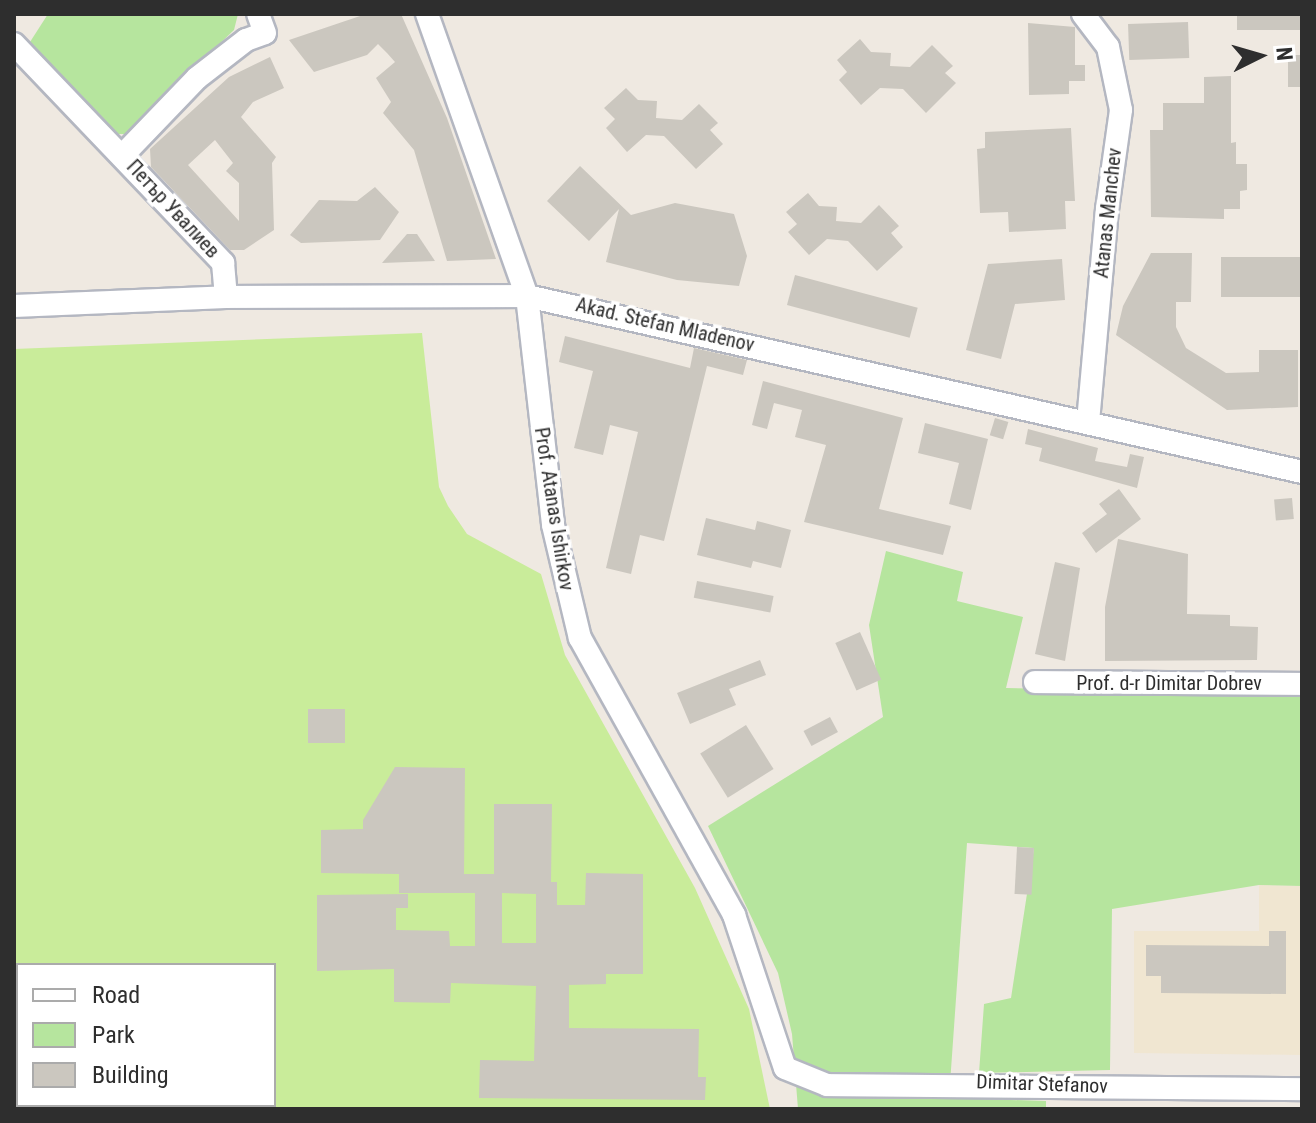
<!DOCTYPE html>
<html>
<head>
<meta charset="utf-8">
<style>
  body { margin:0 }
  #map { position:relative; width:1316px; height:1123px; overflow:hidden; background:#efe9e1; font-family:"Roboto Condensed",sans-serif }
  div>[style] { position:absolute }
  .education>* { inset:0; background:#f0e6d1 }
  .green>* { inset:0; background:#b6e59e }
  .pitch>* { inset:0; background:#c9ec9a }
  .building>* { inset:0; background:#cbc7bf; transform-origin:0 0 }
  .roads { filter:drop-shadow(2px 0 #b4b7c1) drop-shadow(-2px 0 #b4b7c1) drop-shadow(0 2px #b4b7c1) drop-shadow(0 -2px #b4b7c1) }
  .minor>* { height:22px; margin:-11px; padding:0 11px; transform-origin:11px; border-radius:11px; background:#fff }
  span { translate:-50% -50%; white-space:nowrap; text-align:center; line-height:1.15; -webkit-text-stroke:7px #fff; paint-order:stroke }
  .street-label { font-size:20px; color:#2e2e2e }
  .frame { position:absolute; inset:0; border:16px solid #2e2e2e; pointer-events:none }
  .legend { position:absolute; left:16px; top:963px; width:260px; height:144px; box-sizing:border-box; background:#fff; border:2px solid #ababab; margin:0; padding:10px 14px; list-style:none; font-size:24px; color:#2e2e2e }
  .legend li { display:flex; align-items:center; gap:16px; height:40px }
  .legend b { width:40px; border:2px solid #ababab }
  .north { position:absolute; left:1220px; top:16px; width:80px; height:80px; -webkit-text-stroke:6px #fff; paint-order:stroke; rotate:85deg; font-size:22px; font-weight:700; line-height:32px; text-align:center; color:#2e2e2e }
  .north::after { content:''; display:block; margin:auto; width:28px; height:36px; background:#2e2e2e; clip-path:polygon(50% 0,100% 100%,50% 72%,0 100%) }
</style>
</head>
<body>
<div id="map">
  <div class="education">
    <i style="clip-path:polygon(1259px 885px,1302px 886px,1302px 1055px,1134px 1053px,1134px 931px,1259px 931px)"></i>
  </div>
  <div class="green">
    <i style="clip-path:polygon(48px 14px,238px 14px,234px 30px,125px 134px,116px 134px,30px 42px)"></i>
    <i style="clip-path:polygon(886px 551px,963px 572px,957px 601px,1023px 617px,1006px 688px,1302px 693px,1302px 886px,1259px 885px,1112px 909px,1110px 1070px,979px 1073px,984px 1004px,1011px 998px,1034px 848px,967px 843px,949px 1098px,1046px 1101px,1046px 1109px,798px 1109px,792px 1034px,778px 973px,708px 826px,883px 717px,869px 625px)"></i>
  </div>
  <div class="pitch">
    <i style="clip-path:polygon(evenodd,422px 333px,439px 487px,448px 506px,467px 534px,541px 574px,565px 655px,695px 888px,749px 1009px,770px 1109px,14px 1109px,14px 349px,422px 333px,18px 965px,274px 965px,274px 1105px,18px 1105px,18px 965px)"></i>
  </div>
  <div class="building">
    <i style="clip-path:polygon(366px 14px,401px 14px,447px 118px,496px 259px,447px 261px,414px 150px,383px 113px,391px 102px,376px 78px,395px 62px,387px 53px,378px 44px,367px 55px,314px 72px,289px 40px)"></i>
    <i style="left:1237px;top:14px;width:65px;height:16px"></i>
    <i style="left:1188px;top:22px;width:36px;height:60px;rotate:88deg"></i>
    <i style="clip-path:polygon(1028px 23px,1075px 27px,1075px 65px,1085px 65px,1085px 81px,1069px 81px,1069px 94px,1029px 95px)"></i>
    <i style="clip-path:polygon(860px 39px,871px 52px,891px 53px,890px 66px,910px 67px,932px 45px,953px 66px,945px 73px,956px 83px,926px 113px,903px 89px,880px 88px,861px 105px,839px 80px,847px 72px,837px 60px)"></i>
    <i style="left:1288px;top:55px;width:14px;height:32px"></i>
    <i style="clip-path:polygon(evenodd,270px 57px,284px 88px,253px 102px,241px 117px,276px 157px,272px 163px,274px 230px,244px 250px,230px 250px,151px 167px,150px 149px,229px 77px,270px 57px,215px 140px,233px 163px,226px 171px,239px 183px,239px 221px,188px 165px,215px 140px)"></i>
    <i style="clip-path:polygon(1231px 76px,1231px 143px,1236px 142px,1236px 164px,1247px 164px,1247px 190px,1240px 191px,1240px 209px,1224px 209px,1224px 219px,1151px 217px,1150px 130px,1163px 130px,1163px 103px,1204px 103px,1204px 77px)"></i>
    <i style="clip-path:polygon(626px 88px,638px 100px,657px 101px,656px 118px,682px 120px,699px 104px,718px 123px,710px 130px,723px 144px,696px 169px,664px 136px,646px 135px,627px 152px,606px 128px,615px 119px,604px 108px)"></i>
    <i style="clip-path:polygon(1071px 128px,1075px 201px,1065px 201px,1066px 229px,1009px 232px,1008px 212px,980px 213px,977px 149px,985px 148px,985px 132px)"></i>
    <i style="clip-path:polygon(580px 166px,631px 215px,675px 203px,734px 214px,747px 256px,739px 286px,677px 280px,606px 262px,619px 209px,589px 241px,547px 201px)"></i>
    <i style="clip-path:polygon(375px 187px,399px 212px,380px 240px,301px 243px,290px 235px,319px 200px,357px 201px)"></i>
    <i style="clip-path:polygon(808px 193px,819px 206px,837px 207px,836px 221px,861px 223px,879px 205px,899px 226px,891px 233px,903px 247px,877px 271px,848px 241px,827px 239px,809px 255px,788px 232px,797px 224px,786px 212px)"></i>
    <i style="clip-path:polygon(407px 234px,417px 234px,435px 261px,382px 263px)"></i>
    <i style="clip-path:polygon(1151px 253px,1192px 253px,1191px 302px,1176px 302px,1176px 327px,1186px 348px,1226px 373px,1259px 372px,1259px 350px,1298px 350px,1298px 407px,1227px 410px,1116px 335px,1123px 306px)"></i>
    <i style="left:1302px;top:257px;width:40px;height:81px;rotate:90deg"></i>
    <i style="clip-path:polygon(1062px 259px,1065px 300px,1015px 304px,1001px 359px,966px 350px,988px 264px)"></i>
    <i style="left:795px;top:275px;width:127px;height:31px;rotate:15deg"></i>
    <i style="clip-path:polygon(565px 336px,690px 368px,694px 348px,747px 360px,743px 375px,707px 366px,664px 541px,640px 535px,631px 574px,606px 568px,638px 432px,610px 425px,603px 455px,574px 448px,593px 371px,559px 362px)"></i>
    <i style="clip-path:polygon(763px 381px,903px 418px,879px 509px,951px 526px,943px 555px,804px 522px,826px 445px,795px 437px,802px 410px,774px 403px,767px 429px,752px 425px)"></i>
    <i style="left:995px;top:418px;width:14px;height:18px;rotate:17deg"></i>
    <i style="clip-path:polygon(925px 423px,988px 439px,971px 510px,949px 504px,959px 463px,918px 453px)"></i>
    <i style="clip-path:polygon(1028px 429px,1098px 448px,1095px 461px,1127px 467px,1130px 454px,1144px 457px,1137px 488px,1039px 461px,1042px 448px,1025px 444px)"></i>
    <i style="clip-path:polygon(1119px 489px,1141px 519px,1096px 553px,1082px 533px,1107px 514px,1099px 504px)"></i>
    <i style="left:1292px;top:498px;width:21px;height:18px;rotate:85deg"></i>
    <i style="clip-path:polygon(706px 518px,755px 530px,757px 521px,791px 530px,781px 568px,753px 561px,751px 568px,697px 555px)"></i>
    <i style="clip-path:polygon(1118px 539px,1188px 554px,1187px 614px,1230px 615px,1230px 626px,1258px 627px,1257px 660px,1105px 661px,1105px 607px)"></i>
    <i style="clip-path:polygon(1055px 562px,1080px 568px,1065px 661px,1035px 654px)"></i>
    <i style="left:697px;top:581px;width:78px;height:17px;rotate:11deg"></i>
    <i style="left:860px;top:632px;width:52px;height:27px;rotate:66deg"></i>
    <i style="clip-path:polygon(760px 660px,766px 675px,729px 689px,736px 705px,690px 724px,677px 693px)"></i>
    <i style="left:308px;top:709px;width:37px;height:34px"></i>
    <i style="left:830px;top:717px;width:17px;height:30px;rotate:62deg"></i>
    <i style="left:746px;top:725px;width:52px;height:54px;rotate:58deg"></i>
    <i style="clip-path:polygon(evenodd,395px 767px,465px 768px,464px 874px,494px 874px,494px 804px,552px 804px,551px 882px,557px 882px,557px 905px,585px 905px,586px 873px,643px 874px,643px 974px,606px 974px,606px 984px,569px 985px,569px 1028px,699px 1029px,698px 1077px,706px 1077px,705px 1100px,479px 1098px,480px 1060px,534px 1061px,536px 986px,451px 983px,450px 1003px,394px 1002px,394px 969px,317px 971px,317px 895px,408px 894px,408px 908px,396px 908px,396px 930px,449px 931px,450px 946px,475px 946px,475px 893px,399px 893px,399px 874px,321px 873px,321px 830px,363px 829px,363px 820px,395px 767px,502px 893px,536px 894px,536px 943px,502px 943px,502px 893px)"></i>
    <i style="left:1017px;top:847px;width:17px;height:47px;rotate:3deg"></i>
    <i style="clip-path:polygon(1269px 931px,1286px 931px,1286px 994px,1161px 993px,1161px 976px,1146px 976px,1146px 945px,1269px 946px)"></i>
  </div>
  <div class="roads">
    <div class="minor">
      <i style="left:427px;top:14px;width:299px;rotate:70.5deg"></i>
      <i style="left:527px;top:296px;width:230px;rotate:83.5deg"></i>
      <i style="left:553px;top:525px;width:116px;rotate:76.6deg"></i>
      <i style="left:580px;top:638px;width:317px;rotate:60.9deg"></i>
      <i style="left:734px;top:915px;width:161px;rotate:71.6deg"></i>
      <i style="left:785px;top:1068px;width:45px;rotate:22deg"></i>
      <i style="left:827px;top:1085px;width:475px;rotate:0.5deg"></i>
      <i style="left:1083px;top:14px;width:41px;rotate:52.9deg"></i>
      <i style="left:1108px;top:47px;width:64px;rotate:78.3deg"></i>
      <i style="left:1121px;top:110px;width:100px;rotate:98deg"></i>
      <i style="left:1107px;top:209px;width:215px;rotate:95.1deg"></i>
      <i style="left:14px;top:44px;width:303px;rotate:46.3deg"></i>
      <i style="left:223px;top:263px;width:34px;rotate:85deg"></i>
      <i style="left:122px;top:156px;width:108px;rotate:-46.1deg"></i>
      <i style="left:197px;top:78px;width:62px;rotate:-37.8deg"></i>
      <i style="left:246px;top:40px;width:20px;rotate:-20deg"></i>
      <i style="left:265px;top:33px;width:20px;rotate:-110deg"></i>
      <i style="left:14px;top:306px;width:212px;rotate:-2.4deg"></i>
      <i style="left:226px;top:297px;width:301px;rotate:-0.2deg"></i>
      <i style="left:527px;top:296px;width:795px;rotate:12.79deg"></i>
      <i style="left:1035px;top:682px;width:267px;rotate:0.4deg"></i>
    </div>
  </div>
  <div class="street-label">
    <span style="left:173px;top:209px;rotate:47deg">Петър Увалиев</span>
    <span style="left:1108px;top:213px;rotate:-84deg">Atanas Manchev</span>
    <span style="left:665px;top:325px;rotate:13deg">Akad. Stefan Mladenov</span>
    <span style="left:554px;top:509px;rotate:81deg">Prof. Atanas Ishirkov</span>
    <span style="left:1169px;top:683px">Prof. d-r Dimitar Dobrev</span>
    <span style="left:1042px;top:1084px;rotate:2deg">Dimitar Stefanov</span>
  </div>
  <div class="frame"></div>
  <ul class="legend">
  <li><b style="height:10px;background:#fff"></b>Road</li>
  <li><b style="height:22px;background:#b6e59e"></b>Park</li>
  <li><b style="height:22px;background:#cbc7bf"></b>Building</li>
  </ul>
  <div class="north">N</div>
</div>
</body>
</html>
